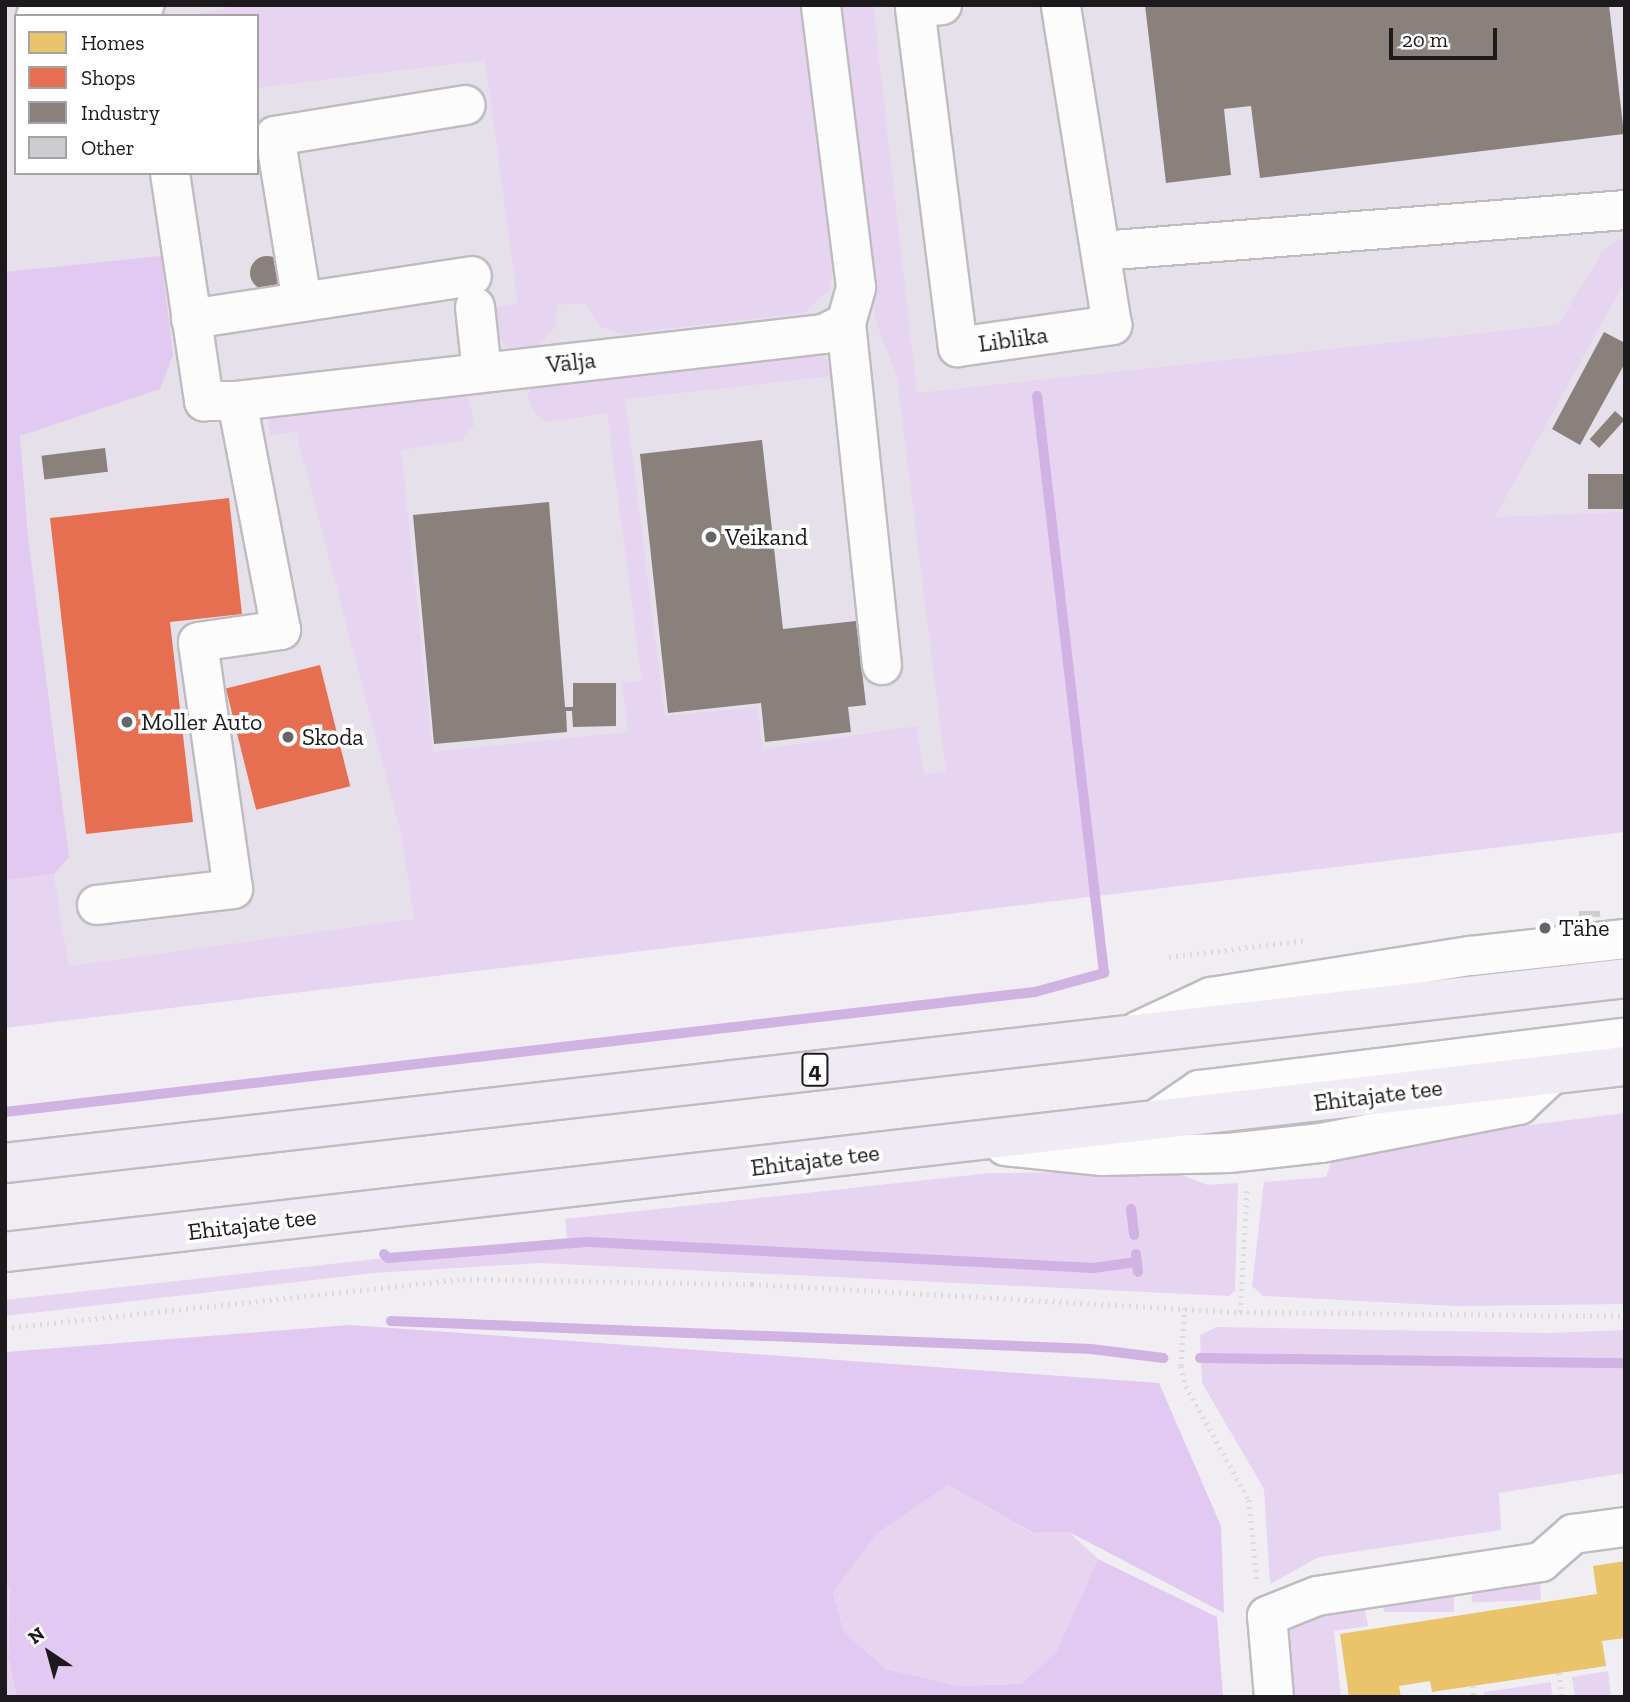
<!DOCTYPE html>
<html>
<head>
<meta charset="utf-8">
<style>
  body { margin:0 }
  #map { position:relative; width:1630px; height:1702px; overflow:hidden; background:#f1eef3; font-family:"Zilla Slab",serif }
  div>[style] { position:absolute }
  .built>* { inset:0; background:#e6e0ea }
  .green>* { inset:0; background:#e6d4f1; transform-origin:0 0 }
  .forest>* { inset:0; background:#e2c9f1 }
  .homes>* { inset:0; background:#e9c46a }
  .shops>* { inset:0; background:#e76f51; transform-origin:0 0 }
  .industry>* { inset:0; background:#8a817c; transform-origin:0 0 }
  .round { border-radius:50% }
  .stream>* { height:10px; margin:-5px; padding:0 5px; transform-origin:5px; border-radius:5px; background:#d0b2e3 }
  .building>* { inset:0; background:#cfccd0; transform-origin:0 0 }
  .path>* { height:4.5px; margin-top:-2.25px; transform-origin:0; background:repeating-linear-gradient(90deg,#dcdadc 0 2px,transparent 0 7px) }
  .roads { filter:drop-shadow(2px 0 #bfbcc0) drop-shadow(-2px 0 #bfbcc0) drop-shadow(0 2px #bfbcc0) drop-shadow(0 -2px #bfbcc0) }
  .minor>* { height:38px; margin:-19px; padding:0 19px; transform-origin:19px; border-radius:19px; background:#fdfcfd }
  .highway>* { height:38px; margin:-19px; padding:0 19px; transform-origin:19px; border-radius:19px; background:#f0eaf5 }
  .dots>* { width:19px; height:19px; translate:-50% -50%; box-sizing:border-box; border:4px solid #fff; border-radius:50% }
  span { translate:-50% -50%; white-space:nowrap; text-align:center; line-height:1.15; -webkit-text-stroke:7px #fff; paint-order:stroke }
  .shield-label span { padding:2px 5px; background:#fff; border:2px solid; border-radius:5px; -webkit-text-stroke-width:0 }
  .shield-label { font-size:23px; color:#1c1a1d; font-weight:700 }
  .street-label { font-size:24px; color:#1c1a1d }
  .poi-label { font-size:24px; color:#1c1a1d }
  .left { translate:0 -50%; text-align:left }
  .frame { position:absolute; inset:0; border:7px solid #1c1a1d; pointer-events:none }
  .legend { position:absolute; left:14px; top:14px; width:245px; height:161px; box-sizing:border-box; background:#fff; border:2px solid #a4a3a5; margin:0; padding:9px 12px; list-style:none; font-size:21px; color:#1c1a1d }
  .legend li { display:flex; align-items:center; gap:14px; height:35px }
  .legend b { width:35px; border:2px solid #a4a3a5 }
  .north { position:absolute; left:14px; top:1618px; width:70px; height:70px; -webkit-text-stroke:5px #fff; paint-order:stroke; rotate:324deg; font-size:19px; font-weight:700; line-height:28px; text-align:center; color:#1c1a1d }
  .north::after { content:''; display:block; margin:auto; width:24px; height:32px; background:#1c1a1d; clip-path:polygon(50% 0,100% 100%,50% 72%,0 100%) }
  .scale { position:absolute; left:1389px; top:28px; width:108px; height:32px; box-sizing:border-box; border:4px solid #1c1a1d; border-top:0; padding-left:9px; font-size:21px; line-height:24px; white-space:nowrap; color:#1c1a1d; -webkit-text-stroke:5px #fff; paint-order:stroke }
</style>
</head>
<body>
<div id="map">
  <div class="built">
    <i style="clip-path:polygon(evenodd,5px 5px,1625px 5px,1625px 706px,399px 826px,414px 920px,69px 966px,54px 874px,5px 880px,5px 5px,16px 16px,257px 16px,257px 173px,16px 173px,16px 16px)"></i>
  </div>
  <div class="green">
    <i style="clip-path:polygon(240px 5px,803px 5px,833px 273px,829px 290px,804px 313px,622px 334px,599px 326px,586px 303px,557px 305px,556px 326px,539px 346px,507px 347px,491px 328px,487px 310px,518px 303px,485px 60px,257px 88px,257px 16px,192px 16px)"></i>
    <i style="clip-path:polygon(838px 5px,873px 5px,917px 393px,1558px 325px,1603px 251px,1625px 235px,1625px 281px,1495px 517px,1625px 512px,1625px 832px,5px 1028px,5px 880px,54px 874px,69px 966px,414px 919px,399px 826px,296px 432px,270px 435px,268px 421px,275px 413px,468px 392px,474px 425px,461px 441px,401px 450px,433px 752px,628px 732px,622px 683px,642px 681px,607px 413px,547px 422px,535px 413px,528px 398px,532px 379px,809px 353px,836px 362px,833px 376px,625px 399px,665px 716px,757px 707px,763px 749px,917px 726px,924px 774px,946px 772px,897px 376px,876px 322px)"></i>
    <i style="clip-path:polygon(1625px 1113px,1625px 1304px,1455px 1306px,1263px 1296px,1252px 1286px,1264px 1182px,1326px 1177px,1332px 1160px,1507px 1128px)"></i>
    <i style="clip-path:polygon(1171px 1171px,1208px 1185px,1238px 1183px,1235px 1291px,1229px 1296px,541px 1263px,373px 1273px,5px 1316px,5px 1300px,567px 1238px,565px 1219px,991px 1173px)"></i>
    <i style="clip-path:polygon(1217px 1327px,1548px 1333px,1625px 1330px,1625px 1473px,1499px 1493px,1501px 1530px,1319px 1557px,1270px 1584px,1264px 1489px,1202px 1383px,1200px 1335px)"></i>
    <i style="clip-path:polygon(948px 1485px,1032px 1533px,1069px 1532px,1098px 1559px,1056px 1654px,1021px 1684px,957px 1686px,886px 1669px,844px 1632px,833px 1593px,878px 1533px)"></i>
    <i style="clip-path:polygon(5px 1576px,10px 1591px,8px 1658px,17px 1697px,5px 1697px)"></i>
    <i style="left:1540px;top:1577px;width:23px;height:69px;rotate:88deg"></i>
    <i style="left:1454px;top:1590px;width:22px;height:70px;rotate:90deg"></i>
    <i style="clip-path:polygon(1364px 1603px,1368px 1626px,1334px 1631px,1341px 1695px,1291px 1697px,1282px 1632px,1291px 1618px)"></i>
    <i style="clip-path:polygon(1608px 1671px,1611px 1697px,1575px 1697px,1572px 1677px)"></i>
    <i style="clip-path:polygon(1551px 1682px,1552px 1697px,1484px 1697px,1484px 1692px)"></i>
  </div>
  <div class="forest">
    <i style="clip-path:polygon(161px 256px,173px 355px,160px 389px,20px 436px,28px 537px,69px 857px,54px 874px,5px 880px,5px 272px)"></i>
    <i style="clip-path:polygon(349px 1325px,1159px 1383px,1221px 1526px,1224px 1613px,1069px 1532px,1033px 1533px,948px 1485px,878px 1533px,833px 1593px,844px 1632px,886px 1669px,957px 1686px,1021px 1684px,1056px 1653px,1098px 1559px,1217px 1617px,1223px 1697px,17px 1697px,8px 1658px,10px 1591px,5px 1576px,6px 1352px)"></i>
  </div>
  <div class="homes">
    <i style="clip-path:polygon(1625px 1561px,1625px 1638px,1602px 1641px,1606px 1666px,1432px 1692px,1430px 1681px,1399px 1686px,1401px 1697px,1349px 1697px,1340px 1634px,1597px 1594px,1593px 1566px)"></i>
  </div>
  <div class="shops">
    <i style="clip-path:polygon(229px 498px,242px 614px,170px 622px,193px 822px,86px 834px,50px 518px)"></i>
    <i style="left:320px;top:665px;width:125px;height:97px;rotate:76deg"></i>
  </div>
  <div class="industry">
    <i style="clip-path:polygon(1145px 5px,1609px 5px,1624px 134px,1260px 178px,1251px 106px,1224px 109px,1231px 175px,1166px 183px)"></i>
    <i class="round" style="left:250px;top:256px;width:34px;height:34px"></i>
    <i style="clip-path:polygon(1604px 332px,1625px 343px,1625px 363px,1580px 445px,1552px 429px)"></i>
    <i style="left:1615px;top:411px;width:13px;height:38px;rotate:42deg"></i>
    <i style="clip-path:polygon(762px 440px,783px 629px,856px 621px,866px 705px,848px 707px,851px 732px,765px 742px,761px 703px,668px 713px,640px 454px)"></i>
    <i style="left:105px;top:448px;width:24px;height:64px;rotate:83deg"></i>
    <i style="left:1625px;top:474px;width:35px;height:37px;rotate:90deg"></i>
    <i style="clip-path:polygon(549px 502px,565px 707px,573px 707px,573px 683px,616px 683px,616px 726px,573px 727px,572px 711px,566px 711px,567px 732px,434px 744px,413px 515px)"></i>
  </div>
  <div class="stream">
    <i style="left:5px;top:1112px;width:1037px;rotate:-6.65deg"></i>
    <i style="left:1035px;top:992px;width:72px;rotate:-15.4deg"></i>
    <i style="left:1104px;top:973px;width:581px;rotate:-96.62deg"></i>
    <i style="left:1131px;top:1209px;width:26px;rotate:83deg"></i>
    <i style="left:384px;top:1254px;width:6px;rotate:45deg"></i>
    <i style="left:388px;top:1258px;width:202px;rotate:-4.6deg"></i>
    <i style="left:589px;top:1242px;width:505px;rotate:2.95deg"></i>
    <i style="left:1093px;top:1268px;width:44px;rotate:-7.8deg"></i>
    <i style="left:1136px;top:1254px;width:18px;rotate:84deg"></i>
    <i style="left:391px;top:1321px;width:701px;rotate:2.29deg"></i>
    <i style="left:1091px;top:1349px;width:73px;rotate:7.1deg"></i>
    <i style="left:1200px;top:1358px;width:425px;rotate:0.7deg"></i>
  </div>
  <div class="building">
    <i style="left:1600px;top:911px;width:6px;height:21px;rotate:90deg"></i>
  </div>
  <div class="path">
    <i style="left:1169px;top:957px;width:139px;rotate:-7deg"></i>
    <i style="left:1185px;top:1308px;width:58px;rotate:93.9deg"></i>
    <i style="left:1181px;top:1366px;width:21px;rotate:76deg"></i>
    <i style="left:1186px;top:1386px;width:130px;rotate:61.1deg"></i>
    <i style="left:1249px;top:1500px;width:80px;rotate:84.3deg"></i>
    <i style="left:1240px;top:1312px;width:125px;rotate:-86.8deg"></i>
    <i style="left:5px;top:1328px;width:461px;rotate:-6.1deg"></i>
    <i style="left:463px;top:1279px;width:289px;rotate:1deg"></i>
    <i style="left:752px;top:1284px;width:489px;rotate:3.3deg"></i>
    <i style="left:1240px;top:1312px;width:385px;rotate:0.6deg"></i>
    <i style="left:1559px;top:1673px;width:24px;rotate:81deg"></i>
    <i style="left:1473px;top:1686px;width:11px;rotate:85deg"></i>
  </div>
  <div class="roads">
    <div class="minor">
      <i style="left:942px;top:5px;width:27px;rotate:174deg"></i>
      <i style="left:915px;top:8px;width:342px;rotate:82.8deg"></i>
      <i style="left:958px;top:347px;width:156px;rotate:-8.1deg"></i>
      <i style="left:1112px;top:325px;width:324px;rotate:-99.1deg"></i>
      <i style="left:36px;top:16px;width:109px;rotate:-5.8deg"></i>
      <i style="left:170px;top:173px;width:231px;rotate:81.5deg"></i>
      <i style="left:204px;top:401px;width:33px"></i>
      <i style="left:237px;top:401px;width:591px;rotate:-6.51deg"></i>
      <i style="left:824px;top:334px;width:25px;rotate:-27deg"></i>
      <i style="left:846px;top:323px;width:37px;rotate:-74deg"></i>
      <i style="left:856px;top:287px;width:284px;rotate:-97.1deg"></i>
      <i style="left:1101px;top:251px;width:526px;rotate:-4.47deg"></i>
      <i style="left:302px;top:302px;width:168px;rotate:-99.2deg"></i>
      <i style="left:275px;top:136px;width:193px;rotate:-9.2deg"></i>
      <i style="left:475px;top:307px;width:65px;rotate:83.9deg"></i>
      <i style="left:191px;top:319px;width:284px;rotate:-8.7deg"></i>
      <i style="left:846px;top:323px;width:344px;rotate:84deg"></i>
      <i style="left:97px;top:905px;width:137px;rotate:-6.7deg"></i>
      <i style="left:233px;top:889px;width:249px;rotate:-98.1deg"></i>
      <i style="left:198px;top:642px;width:84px;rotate:-8.2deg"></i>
      <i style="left:281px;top:630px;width:233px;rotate:-100.9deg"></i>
      <i style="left:1138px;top:1031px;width:81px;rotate:-25deg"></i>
      <i style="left:1211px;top:997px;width:263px;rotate:-9deg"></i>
      <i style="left:1471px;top:956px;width:155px;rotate:-6.3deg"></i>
      <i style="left:1154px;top:1121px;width:55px;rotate:-34.6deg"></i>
      <i style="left:1199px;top:1090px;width:429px;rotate:-7deg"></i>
      <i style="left:1005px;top:1146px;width:98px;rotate:5.9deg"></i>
      <i style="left:1102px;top:1156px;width:127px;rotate:-1.4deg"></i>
      <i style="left:1229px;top:1153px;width:93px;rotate:-6.2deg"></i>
      <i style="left:1321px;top:1143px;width:202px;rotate:-10.9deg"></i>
      <i style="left:1519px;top:1105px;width:44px;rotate:-43.2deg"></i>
      <i style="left:1274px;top:1697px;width:81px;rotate:-94.9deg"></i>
      <i style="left:1267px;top:1616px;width:54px;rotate:-21.8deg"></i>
      <i style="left:1317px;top:1596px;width:227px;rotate:-8.6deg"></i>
      <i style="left:1541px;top:1562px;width:43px;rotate:-41.2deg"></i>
      <i style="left:1573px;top:1534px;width:52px;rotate:-7.7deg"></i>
    </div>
    <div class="highway">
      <i style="left:5px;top:1163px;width:1631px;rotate:-6.51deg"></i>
      <i style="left:5px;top:1252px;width:1631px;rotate:-6.55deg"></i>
    </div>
  </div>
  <div class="dots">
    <i style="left:711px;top:537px;background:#676468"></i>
    <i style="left:127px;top:722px;background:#676468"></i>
    <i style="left:288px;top:737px;background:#676468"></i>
    <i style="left:1545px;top:928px;background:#676468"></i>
  </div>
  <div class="shield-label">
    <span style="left:815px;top:1070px">4</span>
  </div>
  <div class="street-label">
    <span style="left:1013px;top:339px;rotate:-8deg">Liblika</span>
    <span style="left:571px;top:362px;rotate:-6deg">Välja</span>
    <span style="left:1378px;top:1095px;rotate:-7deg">Ehitajate tee</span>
    <span style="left:815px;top:1160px;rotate:-7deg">Ehitajate tee</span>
    <span style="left:252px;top:1224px;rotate:-7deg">Ehitajate tee</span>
  </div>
  <div class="poi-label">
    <span class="left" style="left:725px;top:537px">Veikand</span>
    <span class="left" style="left:141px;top:722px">Moller Auto</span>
    <span class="left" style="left:302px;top:737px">Skoda</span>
    <span class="left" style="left:1559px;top:928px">Tähe</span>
  </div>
  <div class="frame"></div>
  <ul class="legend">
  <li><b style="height:19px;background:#e9c46a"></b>Homes</li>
  <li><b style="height:19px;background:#e76f51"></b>Shops</li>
  <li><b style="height:19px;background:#8a817c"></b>Industry</li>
  <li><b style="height:19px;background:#cfccd0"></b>Other</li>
  </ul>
  <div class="north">N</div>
  <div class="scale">20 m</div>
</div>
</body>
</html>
